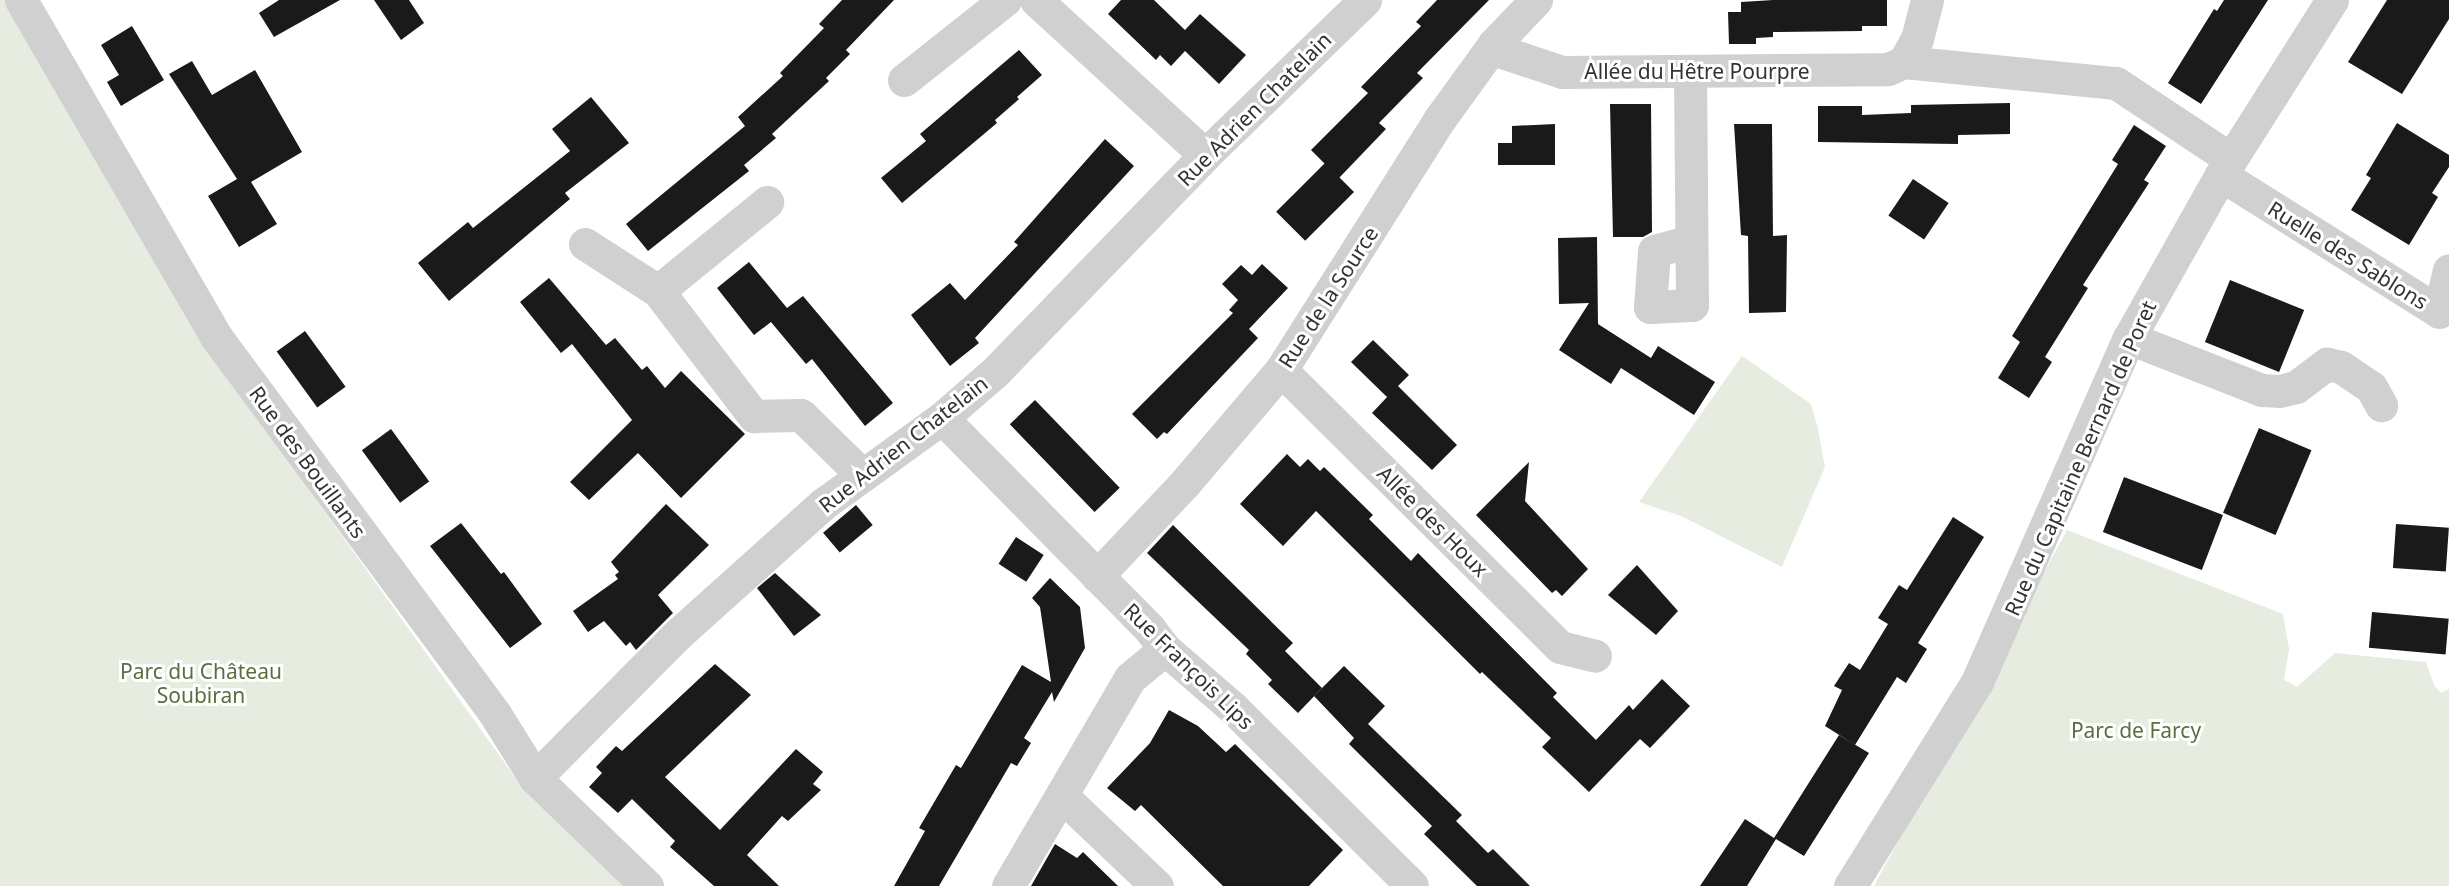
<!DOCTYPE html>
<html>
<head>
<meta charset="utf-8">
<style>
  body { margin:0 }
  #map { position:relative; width:2449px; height:886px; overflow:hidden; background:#fff; font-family:"Noto Sans",sans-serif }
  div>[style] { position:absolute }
  .green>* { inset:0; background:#e6ecdf }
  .building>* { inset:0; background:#1a1a1a; transform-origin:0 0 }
  .minor>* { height:33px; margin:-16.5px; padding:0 16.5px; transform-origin:16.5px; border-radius:16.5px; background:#d0d0d0 }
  span { translate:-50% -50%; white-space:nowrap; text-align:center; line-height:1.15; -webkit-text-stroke:6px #fff; paint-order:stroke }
  .street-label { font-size:21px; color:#333 }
  .park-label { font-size:21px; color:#56703f }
</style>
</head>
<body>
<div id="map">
  <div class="green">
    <i style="clip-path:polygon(0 0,6px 0,193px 328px,517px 780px,628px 886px,0 886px)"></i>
    <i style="clip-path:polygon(1742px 356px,1811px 404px,1818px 429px,1825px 467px,1782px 567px,1681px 516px,1639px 502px)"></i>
    <i style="clip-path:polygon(2067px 530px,2283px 614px,2289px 649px,2284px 680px,2297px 687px,2335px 653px,2426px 662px,2434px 685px,2441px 693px,2449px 689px,2449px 886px,1874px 886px)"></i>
  </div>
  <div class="building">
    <i style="clip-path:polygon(279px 0,340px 0,274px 37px,259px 13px)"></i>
    <i style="clip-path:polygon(374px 0,409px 0,424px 23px,401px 40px)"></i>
    <i style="clip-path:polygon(842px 0,894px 0,846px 50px,850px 54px,826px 78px,829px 81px,772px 134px,776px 138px,744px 165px,749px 171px,648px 251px,626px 224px,745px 126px,738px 117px,783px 76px,780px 73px,824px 28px,819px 24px)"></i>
    <i style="clip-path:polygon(1121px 0,1154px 0,1185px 30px,1200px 14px,1246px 55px,1219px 84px,1185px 51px,1171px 66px,1160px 55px,1156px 60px,1108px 14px)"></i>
    <i style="clip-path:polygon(1437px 0,1489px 0,1417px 73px,1423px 78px,1379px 123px,1386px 129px,1339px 178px,1311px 150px,1368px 93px,1361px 87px,1421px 26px,1416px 22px)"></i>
    <i style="clip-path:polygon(1773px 0,1887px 0,1887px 26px,1862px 26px,1862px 31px,1773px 32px,1773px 37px,1756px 38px,1756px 44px,1729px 44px,1728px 12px,1741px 12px,1741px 2px)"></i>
    <i style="clip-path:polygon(2224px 0,2268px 0,2201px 104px,2168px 83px,2214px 9px,2217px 11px)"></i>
    <i style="clip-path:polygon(2387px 0,2449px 0,2449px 19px,2402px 94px,2348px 62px)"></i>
    <i style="clip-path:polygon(132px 26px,164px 80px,121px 106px,107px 82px,119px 75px,101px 45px)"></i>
    <i style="clip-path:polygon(1019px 50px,1042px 75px,1017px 97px,1019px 99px,995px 120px,997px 123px,902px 203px,881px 178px,926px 141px,920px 134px)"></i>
    <i style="clip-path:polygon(192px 61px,212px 95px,255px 70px,302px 152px,251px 182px,277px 224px,239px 247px,208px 196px,237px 179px,169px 74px)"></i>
    <i style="clip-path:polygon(591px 97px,629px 143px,565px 193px,570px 199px,449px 301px,418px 263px,468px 222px,473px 228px,570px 151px,552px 129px)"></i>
    <i style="clip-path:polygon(2010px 103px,2010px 134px,1958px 135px,1958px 144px,1818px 142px,1818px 106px,1862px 106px,1862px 115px,1911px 113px,1911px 105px)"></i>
    <i style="clip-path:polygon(1610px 104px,1651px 104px,1652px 232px,1643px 237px,1613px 237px)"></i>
    <i style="clip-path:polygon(2397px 123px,2449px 155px,2449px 167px,2432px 193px,2438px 197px,2409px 245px,2351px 210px,2371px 178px,2366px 175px)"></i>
    <i style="clip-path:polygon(1555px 124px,1555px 165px,1498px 165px,1498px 143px,1512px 143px,1512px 126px)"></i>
    <i style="clip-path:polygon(1734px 124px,1772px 124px,1773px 236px,1787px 235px,1786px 312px,1749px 313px,1748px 236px,1741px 235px)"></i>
    <i style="clip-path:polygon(2134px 125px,2166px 146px,2144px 180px,2149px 183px,2083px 285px,2088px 288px,2045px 357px,2052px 362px,2029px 398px,1998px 378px,2020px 342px,2012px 336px,2118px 164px,2112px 160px)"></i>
    <i style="clip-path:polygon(1105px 139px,1134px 166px,975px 338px,979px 343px,950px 366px,911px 315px,950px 283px,965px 300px,1018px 245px,1014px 242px)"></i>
    <i style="left:1325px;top:163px;width:41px;height:69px;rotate:45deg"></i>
    <i style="left:1913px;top:179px;width:43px;height:44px;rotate:34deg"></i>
    <i style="clip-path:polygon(1597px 237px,1598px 324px,1651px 358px,1658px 346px,1715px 382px,1694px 415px,1621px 368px,1611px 384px,1559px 350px,1589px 303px,1559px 304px,1558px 238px)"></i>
    <i style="clip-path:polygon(749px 262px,787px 308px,803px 296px,893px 403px,865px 426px,812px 359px,806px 364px,771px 322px,754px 335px,717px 288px)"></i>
    <i style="clip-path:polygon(1262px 264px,1288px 288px,1249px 329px,1258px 338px,1167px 434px,1164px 432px,1157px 439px,1132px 414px,1233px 313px,1229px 310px,1238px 300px,1222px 284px,1241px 265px,1252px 275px)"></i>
    <i style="clip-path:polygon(549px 278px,606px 345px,615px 338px,642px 370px,647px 366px,665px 388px,681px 371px,745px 434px,681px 498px,638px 453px,589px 500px,570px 482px,632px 420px,572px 344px,561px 353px,520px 302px)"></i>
    <i style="left:2230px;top:280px;width:80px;height:67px;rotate:22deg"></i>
    <i style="left:305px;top:331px;width:69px;height:35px;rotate:54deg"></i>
    <i style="clip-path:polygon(1373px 340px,1409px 375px,1398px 386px,1457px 445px,1432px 470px,1372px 413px,1389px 395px,1387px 397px,1351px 362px)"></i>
    <i style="left:1035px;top:400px;width:122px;height:35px;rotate:46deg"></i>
    <i style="left:2259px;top:428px;width:57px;height:92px;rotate:23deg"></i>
    <i style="left:391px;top:429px;width:65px;height:36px;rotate:54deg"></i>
    <i style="clip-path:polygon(1287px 454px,1300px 467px,1308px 459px,1320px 471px,1324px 467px,1373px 515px,1369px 519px,1411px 561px,1418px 553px,1557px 693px,1553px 697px,1596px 740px,1629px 705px,1633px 710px,1662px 679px,1690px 706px,1650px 748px,1640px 739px,1589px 792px,1542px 747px,1551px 738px,1482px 672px,1480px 674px,1316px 511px,1283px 546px,1240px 504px)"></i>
    <i style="clip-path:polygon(1529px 462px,1525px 501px,1588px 569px,1562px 596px,1556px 590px,1552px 593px,1476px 515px)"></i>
    <i style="left:2124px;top:477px;width:106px;height:59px;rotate:21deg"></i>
    <i style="clip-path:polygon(666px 504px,709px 545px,658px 595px,673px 613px,636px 650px,630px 642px,626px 646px,604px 621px,588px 632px,573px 611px,618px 579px,615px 575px,619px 572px,611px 562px)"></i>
    <i style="left:856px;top:505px;width:26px;height:43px;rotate:50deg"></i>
    <i style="clip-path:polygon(1953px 517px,1984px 537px,1918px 643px,1927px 649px,1906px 683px,1897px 677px,1855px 745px,1825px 726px,1842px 690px,1834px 686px,1849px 663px,1860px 670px,1888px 624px,1878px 618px,1899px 585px,1907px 590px)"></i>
    <i style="clip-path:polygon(461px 523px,501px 574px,504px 572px,542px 624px,510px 648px,430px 546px)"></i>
    <i style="left:2396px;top:524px;width:53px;height:44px;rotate:4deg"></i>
    <i style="clip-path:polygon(1173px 525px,1293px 643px,1285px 651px,1322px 688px,1298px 713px,1268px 684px,1272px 680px,1246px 654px,1249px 650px,1147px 553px)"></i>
    <i style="left:1016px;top:537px;width:33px;height:32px;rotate:33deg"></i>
    <i style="clip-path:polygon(1637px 565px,1678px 611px,1656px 635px,1608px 595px)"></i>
    <i style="clip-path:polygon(775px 573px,821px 615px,794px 636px,757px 588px)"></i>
    <i style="clip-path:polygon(1050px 578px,1080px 607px,1085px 648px,1054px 702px,1052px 692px,1024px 738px,1031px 743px,1017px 766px,1011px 763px,939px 886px,894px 886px,925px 831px,919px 828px,956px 765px,961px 768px,1022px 665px,1051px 682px,1040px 607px,1032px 598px)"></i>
    <i style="left:2372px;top:612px;width:77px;height:36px;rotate:5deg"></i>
    <i style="clip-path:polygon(715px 664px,751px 695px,665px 777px,720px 830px,796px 749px,823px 772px,813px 784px,821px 790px,788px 821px,782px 816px,747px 855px,779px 886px,714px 886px,670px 847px,675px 841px,632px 799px,618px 813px,589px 787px,602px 773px,596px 767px,616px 746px,622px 751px)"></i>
    <i style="clip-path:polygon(1344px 666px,1385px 706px,1368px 724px,1462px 815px,1456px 821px,1488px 853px,1493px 849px,1530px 886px,1477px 886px,1424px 834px,1432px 826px,1349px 744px,1354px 738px,1314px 696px)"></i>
    <i style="clip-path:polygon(1169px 710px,1198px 726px,1226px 752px,1235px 744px,1343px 850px,1309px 886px,1223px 886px,1141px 805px,1135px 811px,1107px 788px,1150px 743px)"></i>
    <i style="clip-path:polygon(1839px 735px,1869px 753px,1804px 856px,1776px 839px,1747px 886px,1700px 886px,1745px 819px,1774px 838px)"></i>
    <i style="clip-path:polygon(1055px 844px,1077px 858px,1083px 852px,1118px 886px,1031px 886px)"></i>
  </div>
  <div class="minor">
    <i style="left:21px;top:0;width:391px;rotate:59.9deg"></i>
    <i style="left:217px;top:338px;width:468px;rotate:53.5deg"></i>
    <i style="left:495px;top:714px;width:75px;rotate:58deg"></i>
    <i style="left:535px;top:778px;width:156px;rotate:44deg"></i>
    <i style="left:1036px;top:0;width:229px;rotate:42.5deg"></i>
    <i style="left:1494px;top:44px;width:14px;rotate:39deg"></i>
    <i style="left:1505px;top:53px;width:60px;rotate:18.4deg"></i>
    <i style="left:1562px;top:72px;width:326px;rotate:-0.5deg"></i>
    <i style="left:1888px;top:69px;width:17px;rotate:-24deg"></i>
    <i style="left:1904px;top:62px;width:213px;rotate:5.7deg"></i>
    <i style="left:2116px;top:83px;width:138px;rotate:33.5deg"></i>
    <i style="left:1904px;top:62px;width:26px;rotate:-61deg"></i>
    <i style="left:1917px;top:39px;width:40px;rotate:-75.6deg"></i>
    <i style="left:1690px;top:72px;width:233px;rotate:89.5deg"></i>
    <i style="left:1692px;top:305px;width:42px;rotate:177.3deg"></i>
    <i style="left:1650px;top:307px;width:56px;rotate:-85.9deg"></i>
    <i style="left:1654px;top:251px;width:38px;rotate:-15deg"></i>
    <i style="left:904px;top:80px;width:129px;rotate:-38.4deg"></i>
    <i style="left:2221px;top:175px;width:257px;rotate:32.1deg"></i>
    <i style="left:2439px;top:312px;width:43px;rotate:-76.6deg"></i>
    <i style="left:585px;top:244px;width:87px;rotate:32.8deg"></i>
    <i style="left:658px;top:291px;width:158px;rotate:52.5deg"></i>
    <i style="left:754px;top:416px;width:47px;rotate:-1.2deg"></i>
    <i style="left:801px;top:415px;width:86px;rotate:44.5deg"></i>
    <i style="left:658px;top:291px;width:141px;rotate:-39.2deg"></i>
    <i style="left:2129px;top:338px;width:143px;rotate:21.4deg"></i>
    <i style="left:2262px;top:390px;width:17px;rotate:3deg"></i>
    <i style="left:2279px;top:391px;width:17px;rotate:-13deg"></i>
    <i style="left:2296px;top:387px;width:39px;rotate:-37deg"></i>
    <i style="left:2327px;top:364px;width:14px;rotate:12deg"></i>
    <i style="left:2341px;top:367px;width:36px;rotate:34deg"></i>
    <i style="left:2371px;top:387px;width:21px;rotate:61deg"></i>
    <i style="left:1281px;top:370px;width:393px;rotate:44.8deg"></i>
    <i style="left:1560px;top:647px;width:36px;rotate:14deg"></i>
    <i style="left:942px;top:418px;width:295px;rotate:45.4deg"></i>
    <i style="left:1149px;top:628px;width:26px;rotate:53deg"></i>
    <i style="left:1165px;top:649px;width:90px;rotate:40.9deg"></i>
    <i style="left:1233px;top:708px;width:252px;rotate:44.8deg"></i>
    <i style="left:1097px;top:576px;width:127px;rotate:-46.6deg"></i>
    <i style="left:1184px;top:484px;width:150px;rotate:-49.6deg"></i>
    <i style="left:1281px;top:370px;width:296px;rotate:-57.7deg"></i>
    <i style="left:1439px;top:120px;width:94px;rotate:-54.1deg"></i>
    <i style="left:1494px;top:44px;width:61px;rotate:-46.3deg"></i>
    <i style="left:535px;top:778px;width:202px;rotate:-45.2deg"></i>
    <i style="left:677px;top:635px;width:196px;rotate:-41.9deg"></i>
    <i style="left:823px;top:504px;width:147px;rotate:-35.9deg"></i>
    <i style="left:942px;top:418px;width:72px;rotate:-41deg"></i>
    <i style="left:996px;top:371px;width:301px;rotate:-45.9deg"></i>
    <i style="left:1205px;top:155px;width:223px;rotate:-44.1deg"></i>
    <i style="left:1062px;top:796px;width:131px;rotate:43.5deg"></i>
    <i style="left:1008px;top:886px;width:241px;rotate:-59.6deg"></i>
    <i style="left:1130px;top:678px;width:45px;rotate:-39.6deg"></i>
    <i style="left:1850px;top:886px;width:240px;rotate:-58.1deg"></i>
    <i style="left:1977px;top:682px;width:376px;rotate:-66.2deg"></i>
    <i style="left:2129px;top:338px;width:187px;rotate:-60.6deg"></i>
    <i style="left:2221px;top:175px;width:207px;rotate:-57.6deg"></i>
  </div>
  <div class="street-label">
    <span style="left:1697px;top:71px">Allée du Hêtre Pourpre</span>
    <span style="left:1254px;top:109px;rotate:-45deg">Rue Adrien Chatelain</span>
    <span style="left:2348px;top:255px;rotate:32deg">Ruelle des Sablons</span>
    <span style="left:1328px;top:297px;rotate:-57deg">Rue de la Source</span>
    <span style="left:903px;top:444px;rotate:-38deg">Rue Adrien Chatelain</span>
    <span style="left:2080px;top:458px;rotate:-66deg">Rue du Capitaine Bernard de Poret</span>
    <span style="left:308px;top:462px;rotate:54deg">Rue des Bouillants</span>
    <span style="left:1433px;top:521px;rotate:45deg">Allée des Houx</span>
    <span style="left:1189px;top:666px;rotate:44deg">Rue François Lips</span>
  </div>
  <div class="park-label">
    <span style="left:201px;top:683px">Parc du Château<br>Soubiran</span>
    <span style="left:2136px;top:730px">Parc de Farcy</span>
  </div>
</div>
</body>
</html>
